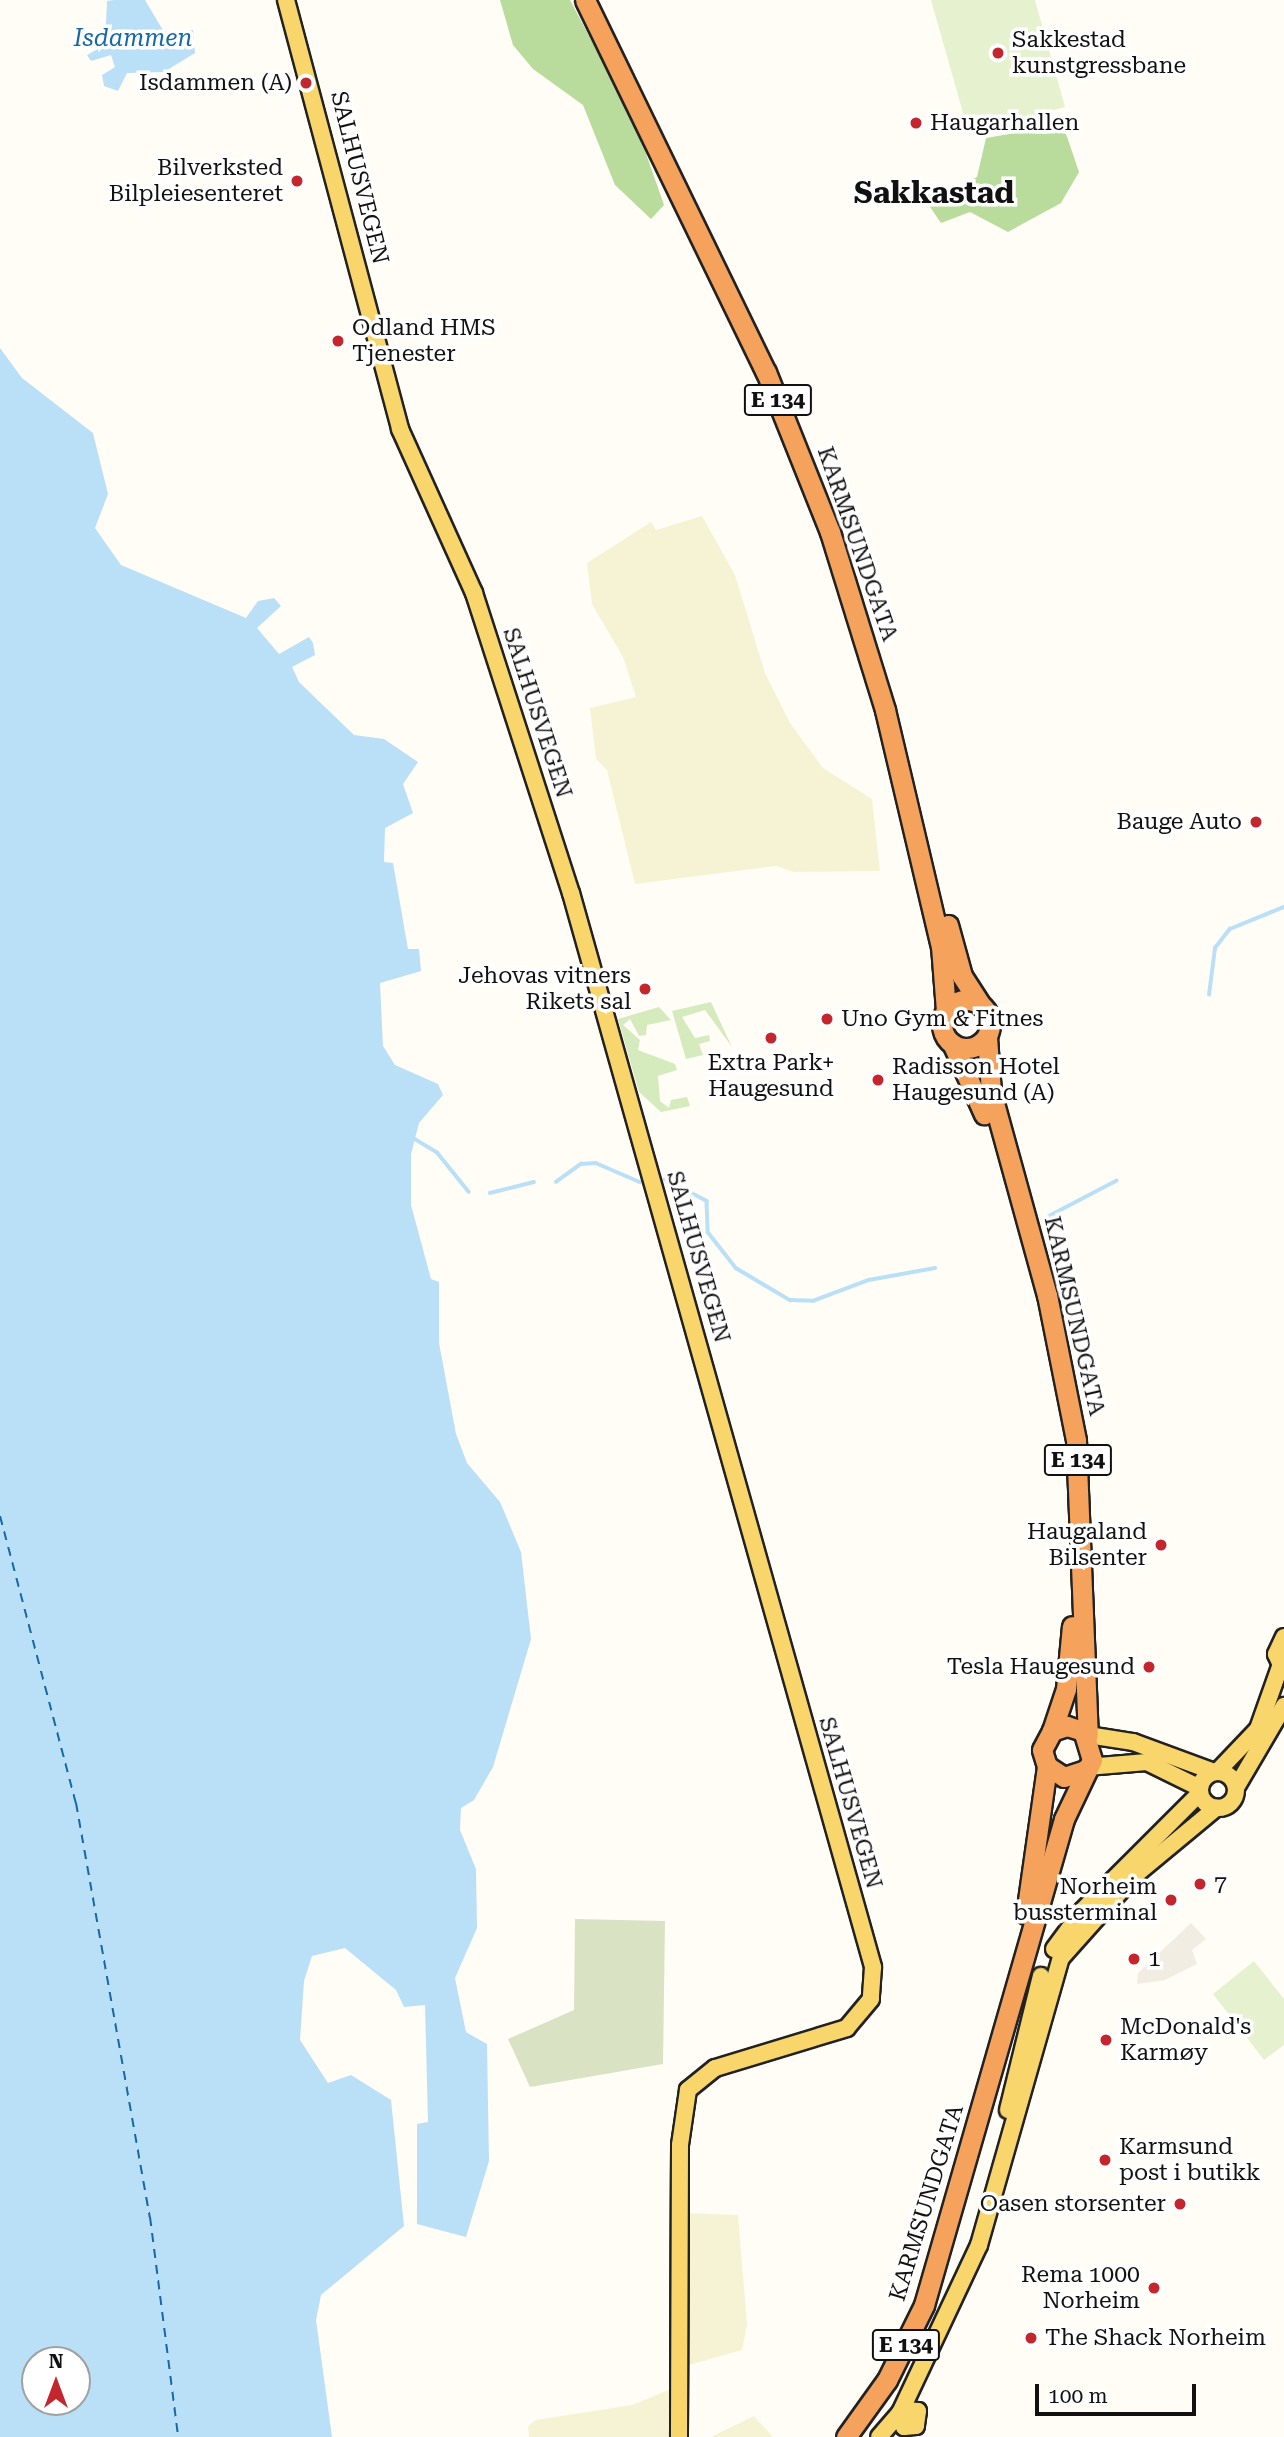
<!DOCTYPE html>
<html>
<head>
<meta charset="utf-8">
<style>
  body { margin:0 }
  #map { position:relative; width:1284px; height:2437px; overflow:hidden; background:#fffdf5; font-family:"Roboto Serif",serif }
  div>[style] { position:absolute }
  .farmland>* { inset:0; background:#f6f3d4 }
  .green>* { inset:0; background:#d5ebbd }
  .forest>* { inset:0; background:#b9dc9c }
  .cemetery>* { inset:0; background:#d9e3c4 }
  .pitch>* { inset:0; background:#e6f2cf }
  .plaza>* { inset:0; background:#f1ede2 }
  .water>* { inset:0; background:#b9e0f7 }
  .stream>* { height:3.5px; margin:-1.75px; padding:0 1.75px; transform-origin:1.75px; border-radius:1.75px; background:#b9e0f7 }
  .ferry>* { height:2px; margin-top:-1px; transform-origin:0; background:repeating-linear-gradient(90deg,#1768a6 0 9px,transparent 0 16px) }
  .roads { filter:drop-shadow(2px 0 #222) drop-shadow(-2px 0 #222) drop-shadow(0 2px #222) drop-shadow(0 -2px #222) }
  .major>* { height:16px; margin:-8px; padding:0 8px; transform-origin:8px; border-radius:8px; background:#f9d66b }
  .major>.ring { margin:-8px; padding:0; box-sizing:content-box; background:none; border:16px solid #f9d66b; border-radius:50% }
  .highway>* { height:19px; margin:-9.5px; padding:0 9.5px; transform-origin:9.5px; border-radius:9.5px; background:#f5a25d }
  .highway>.ring { margin:-9.5px; padding:0; box-sizing:content-box; background:none; border:19px solid #f5a25d; border-radius:50% }
  .dots>* { width:19px; height:19px; translate:-50% -50%; box-sizing:border-box; border:4px solid #fff; border-radius:50% }
  span { translate:-50% -50%; white-space:nowrap; text-align:center; line-height:1.15; -webkit-text-stroke:7px #fff; paint-order:stroke }
  .shield-label span { padding:2px 5px; background:#fff; border:2px solid; border-radius:5px; -webkit-text-stroke-width:0 }
  .shield-label { font-size:21px; color:#111; font-weight:700 }
  .poi-label { font-size:23px; color:#111 }
  .left { translate:0 -50%; text-align:left }
  .right { translate:-100% -50%; text-align:right }
  .street-label { font-size:23px; color:#111 }
  .water-label { font-size:24px; color:#1768a6; font-style:italic }
  .district-label { font-size:30px; color:#111; font-weight:700 }
  .north { position:absolute; left:21px; top:2346px; width:70px; height:70px; box-sizing:border-box; background:#fff; border:2px solid #a0a0a0; border-radius:50%; rotate:0deg; font-size:19px; font-weight:700; line-height:28px; text-align:center; color:#111 }
  .north::after { content:''; display:block; margin:auto; width:24px; height:32px; background:#c4262e; clip-path:polygon(50% 0,100% 100%,50% 72%,0 100%) }
  .scale { position:absolute; left:1035px; top:2384px; width:161px; height:32px; box-sizing:border-box; border:4px solid #111; border-top:0; padding-left:9px; font-size:21px; line-height:24px; white-space:nowrap; color:#111; -webkit-text-stroke:5px #fff; paint-order:stroke }
</style>
</head>
<body>
<div id="map">
  <div class="farmland">
    <i style="clip-path:polygon(702px 516px,735px 575px,765px 673px,790px 723px,823px 768px,872px 799px,880px 871px,794px 872px,776px 866px,635px 884px,607px 770px,596px 759px,590px 708px,636px 697px,623px 657px,592px 604px,587px 563px,651px 522px,656px 530px)"></i>
    <i style="clip-path:polygon(682px 2213px,738px 2215px,747px 2324px,742px 2350px,689px 2365px,685px 2437px,529px 2437px,528px 2426px,536px 2420px,632px 2405px,671px 2389px)"></i>
    <i style="clip-path:polygon(754px 2416px,773px 2437px,711px 2437px)"></i>
  </div>
  <div class="green">
    <i style="clip-path:polygon(711px 1002px,732px 1047px,705px 1010px,682px 1017px,695px 1038px,709px 1035px,710px 1041px,699px 1044px,703px 1055px,686px 1059px,672px 1011px)"></i>
    <i style="clip-path:polygon(659px 1007px,671px 1020px,647px 1025px,646px 1035px,639px 1036px,630px 1019px,623px 1025px,640px 1040px,638px 1050px,675px 1064px,677px 1070px,658px 1076px,660px 1101px,669px 1108px,671px 1100px,687px 1097px,690px 1106px,661px 1112px,639px 1092px,618px 1019px)"></i>
  </div>
  <div class="forest">
    <i style="clip-path:polygon(500px 0,570px 0,636px 125px,664px 205px,651px 219px,615px 185px,583px 105px,533px 69px,513px 45px)"></i>
    <i style="clip-path:polygon(1063px 125px,1079px 172px,1061px 203px,1008px 232px,970px 212px,941px 223px,928px 204px,977px 177px,986px 138px)"></i>
  </div>
  <div class="cemetery">
    <i style="clip-path:polygon(575px 1919px,665px 1921px,663px 2064px,530px 2087px,508px 2039px,574px 2010px)"></i>
  </div>
  <div class="pitch">
    <i style="clip-path:polygon(931px 0,1035px 0,1065px 107px,969px 134px)"></i>
    <i style="clip-path:polygon(1254px 1961px,1284px 1999px,1284px 2045px,1264px 2060px,1213px 1994px)"></i>
  </div>
  <div class="plaza">
    <i style="clip-path:polygon(1191px 1923px,1206px 1939px,1192px 1950px,1197px 1964px,1165px 1980px,1137px 1984px,1138px 1973px)"></i>
  </div>
  <div class="water">
    <i style="clip-path:polygon(114px 0,145px 0,164px 32px,193px 30px,195px 53px,164px 72px,127px 73px,118px 91px,104px 86px,102px 75px,115px 67px,111px 55px,91px 61px,87px 55px,105px 45px,107px 1px)"></i>
    <i style="clip-path:polygon(evenodd,0 348px,22px 378px,93px 433px,108px 494px,95px 528px,121px 565px,246px 618px,258px 601px,274px 598px,281px 606px,257px 628px,279px 654px,309px 637px,313px 643px,315px 655px,292px 667px,299px 682px,354px 735px,384px 739px,418px 762px,403px 784px,413px 813px,385px 828px,384px 862px,393px 863px,408px 949px,419px 949px,421px 971px,380px 983px,383px 1046px,395px 1065px,438px 1084px,443px 1095px,419px 1123px,411px 1154px,411px 1205px,431px 1279px,439px 1282px,439px 1343px,456px 1434px,467px 1463px,500px 1502px,521px 1552px,531px 1639px,493px 1767px,474px 1800px,461px 1808px,460px 1830px,476px 1869px,477px 1928px,455px 1978px,466px 2032px,487px 2044px,489px 2161px,466px 2237px,417px 2224px,417px 2124px,428px 2122px,425px 2005px,404px 2007px,396px 1990px,345px 1948px,312px 1956px,304px 1981px,300px 2040px,328px 2083px,351px 2075px,391px 2100px,404px 2226px,321px 2295px,316px 2320px,332px 2437px,0 2437px,0 348px,77px 2360px,77px 2402px,35px 2402px,35px 2360px,77px 2360px)"></i>
  </div>
  <div class="stream">
    <i style="left:1209px;top:995px;width:47px;rotate:-82.7deg"></i>
    <i style="left:1215px;top:948px;width:24px;rotate:-52deg"></i>
    <i style="left:1230px;top:929px;width:58px;rotate:-22.2deg"></i>
    <i style="left:415px;top:1139px;width:26px;rotate:31deg"></i>
    <i style="left:437px;top:1152px;width:51px;rotate:51.3deg"></i>
    <i style="left:665px;top:1179px;width:47px;rotate:27.6deg"></i>
    <i style="left:707px;top:1201px;width:31px;rotate:88deg"></i>
    <i style="left:708px;top:1232px;width:46px;rotate:52.1deg"></i>
    <i style="left:736px;top:1268px;width:63px;rotate:30.7deg"></i>
    <i style="left:790px;top:1300px;width:23px;rotate:2deg"></i>
    <i style="left:813px;top:1301px;width:60px;rotate:-20.6deg"></i>
    <i style="left:869px;top:1280px;width:67px;rotate:-10.3deg"></i>
    <i style="left:556px;top:1182px;width:31px;rotate:-36deg"></i>
    <i style="left:581px;top:1164px;width:15px;rotate:-4deg"></i>
    <i style="left:596px;top:1163px;width:48px;rotate:23.4deg"></i>
    <i style="left:490px;top:1193px;width:45px;rotate:-14deg"></i>
    <i style="left:1049px;top:1216px;width:76px;rotate:-27.6deg"></i>
  </div>
  <div class="ferry">
    <i style="left:0;top:1516px;width:297px;rotate:75.2deg"></i>
    <i style="left:76px;top:1803px;width:421px;rotate:79.9deg"></i>
    <i style="left:150px;top:2217px;width:222px;rotate:82.7deg"></i>
  </div>
  <div class="roads">
    <div class="major">
      <i style="left:286px;top:0;width:444px;rotate:75.1deg"></i>
      <i style="left:400px;top:429px;width:180px;rotate:65.7deg"></i>
      <i style="left:474px;top:593px;width:315px;rotate:72.1deg"></i>
      <i style="left:571px;top:893px;width:1116px;rotate:74.29deg"></i>
      <i style="left:873px;top:1967px;width:32px;rotate:94deg"></i>
      <i style="left:871px;top:1999px;width:38px;rotate:130deg"></i>
      <i style="left:847px;top:2028px;width:138px;rotate:163.1deg"></i>
      <i style="left:715px;top:2068px;width:35px;rotate:141deg"></i>
      <i style="left:688px;top:2090px;width:56px;rotate:98.3deg"></i>
      <i style="left:680px;top:2145px;width:292px;rotate:90.2deg"></i>
      <i style="left:1284px;top:1637px;width:19px;rotate:115deg"></i>
      <i style="left:1276px;top:1654px;width:20px;rotate:66deg"></i>
      <i style="left:1088px;top:1735px;width:46px;rotate:8.8deg"></i>
      <i style="left:1133px;top:1742px;width:86px;rotate:20.3deg"></i>
      <i style="left:1087px;top:1767px;width:60px;rotate:-4.8deg"></i>
      <i style="left:1147px;top:1762px;width:59px;rotate:26.1deg"></i>
      <i style="left:1218px;top:1771px;width:58px;rotate:-46.4deg"></i>
      <i style="left:1258px;top:1729px;width:66px;rotate:-70.5deg"></i>
      <i class="ring" style="left:1200px;top:1772px;width:20px;height:20px"></i>
      <i style="left:1237px;top:1786px;width:93px;rotate:-59.6deg"></i>
      <i style="left:1054px;top:1949px;width:47px;rotate:-53.6deg"></i>
      <i style="left:1082px;top:1911px;width:167px;rotate:-45deg"></i>
      <i style="left:1008px;top:2110px;width:138px;rotate:-76.2deg"></i>
      <i style="left:903px;top:2410px;width:15px;rotate:4deg"></i>
      <i style="left:918px;top:2411px;width:15px;rotate:98deg"></i>
      <i style="left:916px;top:2426px;width:12px;rotate:175deg"></i>
      <i style="left:904px;top:2427px;width:15px;rotate:-106deg"></i>
      <i style="left:900px;top:2413px;width:186px;rotate:-64.8deg"></i>
      <i style="left:979px;top:2245px;width:298px;rotate:-74.1deg"></i>
      <i style="left:1061px;top:1958px;width:110px;rotate:-48.3deg"></i>
      <i style="left:1134px;top:1876px;width:107px;rotate:-39.7deg"></i>
      <i style="left:879px;top:2437px;width:32px;rotate:-49deg"></i>
    </div>
    <div class="highway">
      <i style="left:585px;top:0;width:414px;rotate:64.1deg"></i>
      <i style="left:766px;top:372px;width:172px;rotate:68.2deg"></i>
      <i style="left:830px;top:532px;width:186px;rotate:72.8deg"></i>
      <i style="left:885px;top:710px;width:243px;rotate:76.7deg"></i>
      <i style="left:941px;top:946px;width:65px;rotate:85.6deg"></i>
      <i style="left:948px;top:925px;width:53px;rotate:74.6deg"></i>
      <i style="left:962px;top:976px;width:33px;rotate:57deg"></i>
      <i class="ring" style="left:942px;top:1000px;width:29px;height:29px"></i>
      <i style="left:987px;top:1037px;width:55px;rotate:85.8deg"></i>
      <i style="left:991px;top:1092px;width:211px;rotate:74.6deg"></i>
      <i style="left:1047px;top:1295px;width:148px;rotate:78.7deg"></i>
      <i style="left:1076px;top:1440px;width:295px;rotate:87.7deg"></i>
      <i style="left:953px;top:1045px;width:76px;rotate:65.8deg"></i>
      <i style="left:1052px;top:1731px;width:44px;rotate:-71.6deg"></i>
      <i style="left:1066px;top:1689px;width:63px;rotate:-84.6deg"></i>
      <i style="left:1026px;top:1914px;width:149px;rotate:-81.9deg"></i>
      <i style="left:846px;top:2437px;width:70px;rotate:-54.3deg"></i>
      <i style="left:887px;top:2380px;width:84px;rotate:-63.7deg"></i>
      <i style="left:924px;top:2305px;width:506px;rotate:-73.93deg"></i>
      <i style="left:1064px;top:1819px;width:65px;rotate:-64.6deg"></i>
      <i style="left:1092px;top:1760px;width:30px;rotate:-107deg"></i>
      <i style="left:1083px;top:1731px;width:17px;rotate:-163deg"></i>
      <i style="left:1067px;top:1726px;width:16px;rotate:162deg"></i>
      <i style="left:1052px;top:1731px;width:21px;rotate:118deg"></i>
      <i style="left:1042px;top:1750px;width:17px;rotate:73deg"></i>
      <i style="left:1047px;top:1766px;width:20px;rotate:33deg"></i>
      <i style="left:1064px;top:1777px;width:20px;rotate:-18deg"></i>
    </div>
  </div>
  <div class="dots">
    <i style="left:998px;top:53px;background:#c4262e"></i>
    <i style="left:306px;top:83px;background:#c4262e"></i>
    <i style="left:916px;top:123px;background:#c4262e"></i>
    <i style="left:297px;top:181px;background:#c4262e"></i>
    <i style="left:338px;top:341px;background:#c4262e"></i>
    <i style="left:1256px;top:822px;background:#c4262e"></i>
    <i style="left:645px;top:989px;background:#c4262e"></i>
    <i style="left:827px;top:1019px;background:#c4262e"></i>
    <i style="left:771px;top:1038px;background:#c4262e"></i>
    <i style="left:878px;top:1080px;background:#c4262e"></i>
    <i style="left:1161px;top:1545px;background:#c4262e"></i>
    <i style="left:1149px;top:1667px;background:#c4262e"></i>
    <i style="left:1200px;top:1884px;background:#c4262e"></i>
    <i style="left:1171px;top:1900px;background:#c4262e"></i>
    <i style="left:1134px;top:1959px;background:#c4262e"></i>
    <i style="left:1106px;top:2040px;background:#c4262e"></i>
    <i style="left:1105px;top:2160px;background:#c4262e"></i>
    <i style="left:1180px;top:2204px;background:#c4262e"></i>
    <i style="left:1154px;top:2288px;background:#c4262e"></i>
    <i style="left:1031px;top:2338px;background:#c4262e"></i>
  </div>
  <div class="shield-label">
    <span style="left:778px;top:400px">E 134</span>
    <span style="left:1078px;top:1460px">E 134</span>
    <span style="left:906px;top:2345px">E 134</span>
  </div>
  <div class="poi-label">
    <span class="left" style="left:1012px;top:53px">Sakkestad<br>kunstgressbane</span>
    <span class="right" style="left:292px;top:83px">Isdammen (A)</span>
    <span class="left" style="left:930px;top:123px">Haugarhallen</span>
    <span class="right" style="left:283px;top:181px">Bilverksted<br>Bilpleiesenteret</span>
    <span class="left" style="left:352px;top:341px">Odland HMS<br>Tjenester</span>
    <span class="right" style="left:1242px;top:822px">Bauge Auto</span>
    <span class="right" style="left:631px;top:989px">Jehovas vitners<br>Rikets sal</span>
    <span class="left" style="left:841px;top:1019px">Uno Gym &amp; Fitnes</span>
    <span style="left:771px;top:1076px">Extra Park+<br>Haugesund</span>
    <span class="left" style="left:892px;top:1080px">Radisson Hotel<br>Haugesund (A)</span>
    <span class="right" style="left:1147px;top:1545px">Haugaland<br>Bilsenter</span>
    <span class="right" style="left:1135px;top:1667px">Tesla Haugesund</span>
    <span class="left" style="left:1214px;top:1884px">7</span>
    <span class="right" style="left:1157px;top:1900px">Norheim<br>bussterminal</span>
    <span class="left" style="left:1148px;top:1959px">1</span>
    <span class="left" style="left:1120px;top:2040px">McDonald's<br>Karmøy</span>
    <span class="left" style="left:1119px;top:2160px">Karmsund<br>post i butikk</span>
    <span class="right" style="left:1166px;top:2204px">Oasen storsenter</span>
    <span class="right" style="left:1140px;top:2288px">Rema 1000<br>Norheim</span>
    <span class="left" style="left:1045px;top:2338px">The Shack Norheim</span>
  </div>
  <div class="street-label">
    <span style="left:359px;top:178px;rotate:76deg">SALHUSVEGEN</span>
    <span style="left:857px;top:544px;rotate:71deg">KARMSUNDGATA</span>
    <span style="left:537px;top:713px;rotate:72deg">SALHUSVEGEN</span>
    <span style="left:698px;top:1257px;rotate:74deg">SALHUSVEGEN</span>
    <span style="left:1074px;top:1316px;rotate:77deg">KARMSUNDGATA</span>
    <span style="left:850px;top:1803px;rotate:74deg">SALHUSVEGEN</span>
    <span style="left:927px;top:2203px;rotate:-73deg">KARMSUNDGATA</span>
  </div>
  <div class="water-label">
    <span style="left:133px;top:39px">Isdammen</span>
  </div>
  <div class="district-label">
    <span style="left:934px;top:193px">Sakkastad</span>
  </div>
  <div class="north">N</div>
  <div class="scale">100 m</div>
</div>
</body>
</html>
